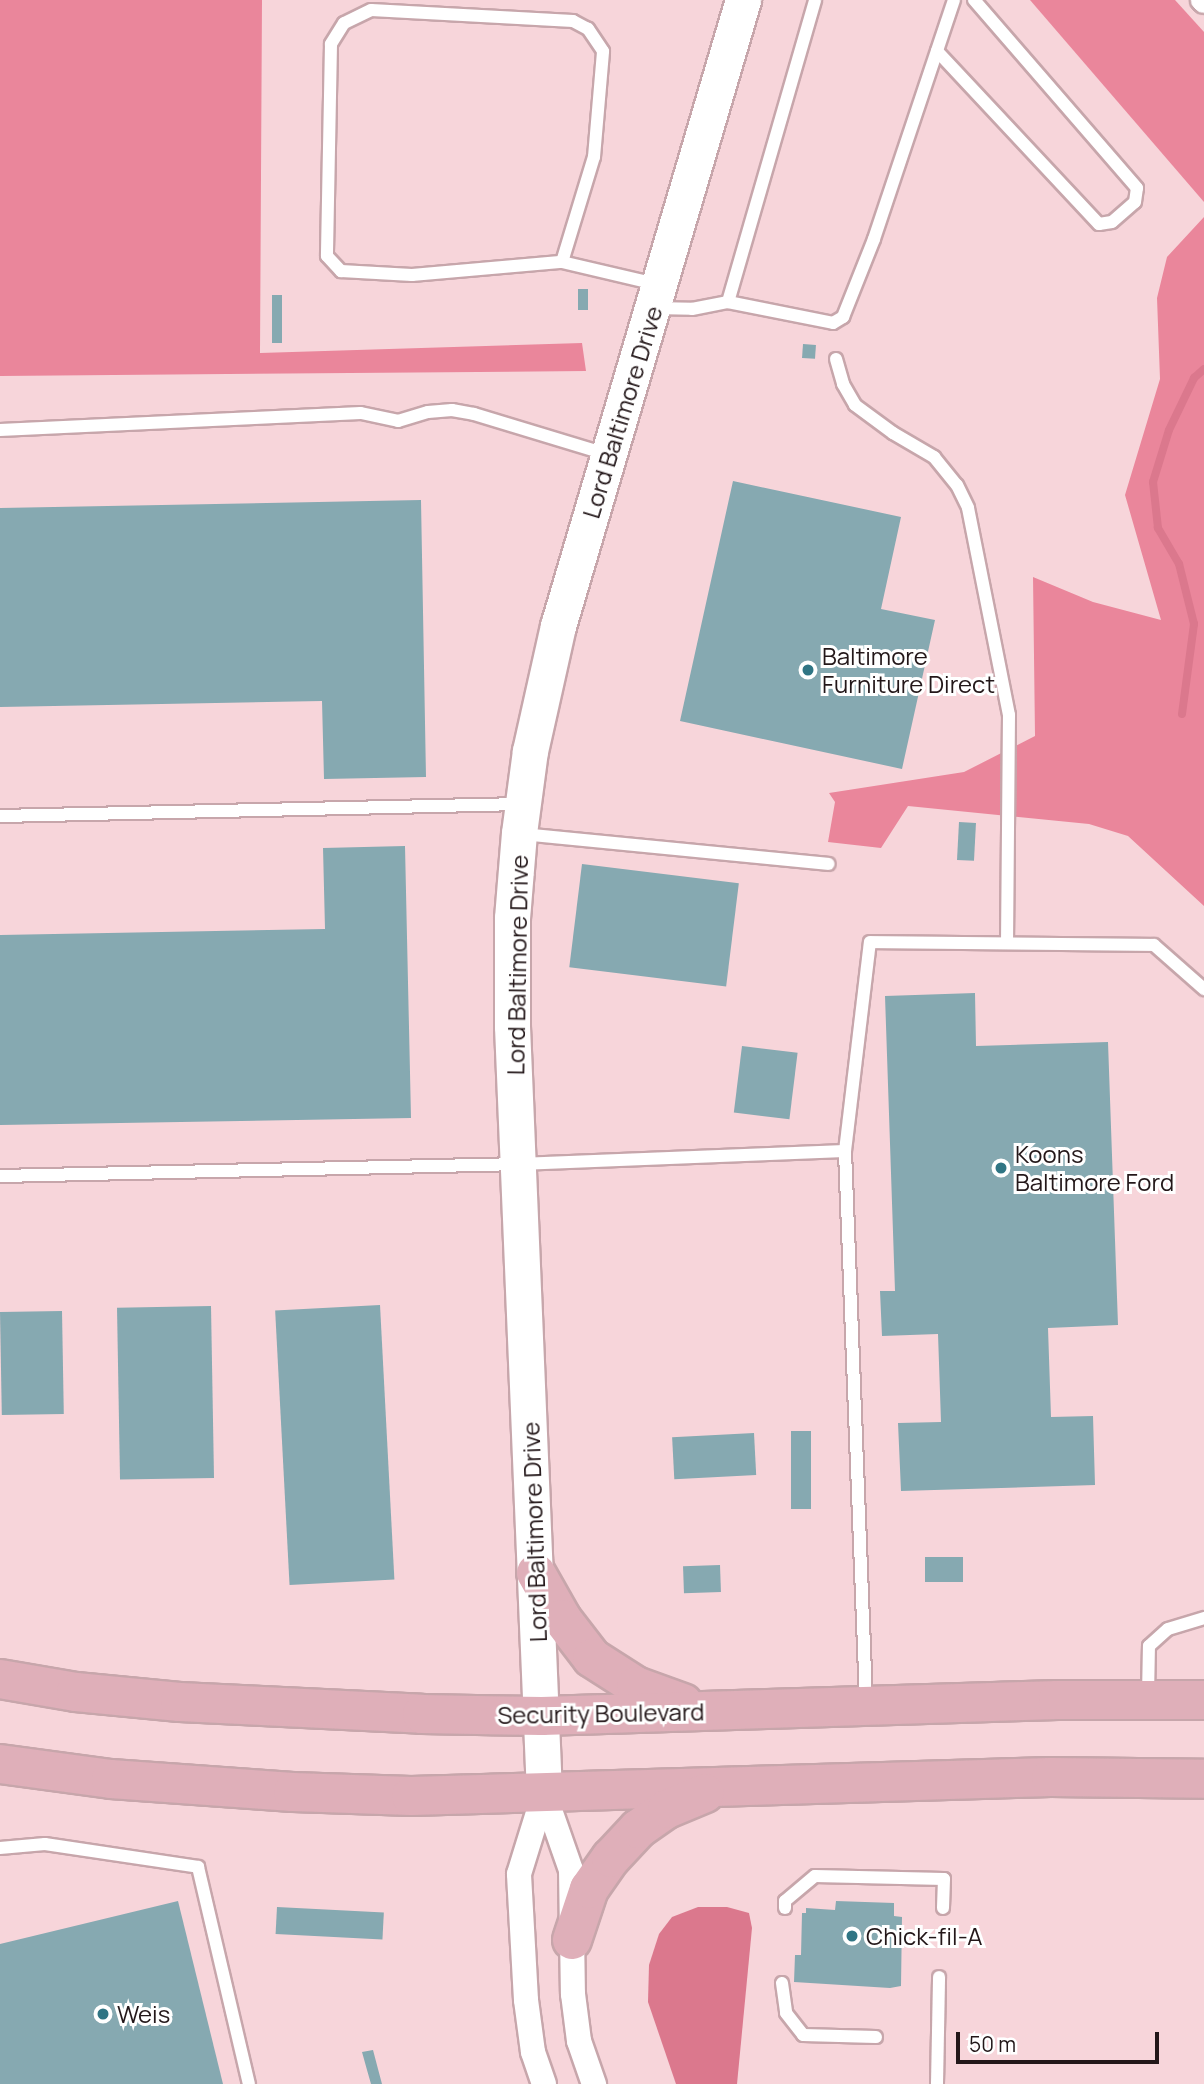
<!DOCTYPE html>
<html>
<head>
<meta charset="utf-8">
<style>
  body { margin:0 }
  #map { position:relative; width:1204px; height:2084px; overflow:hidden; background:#f7d5da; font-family:Manrope,sans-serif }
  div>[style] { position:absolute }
  .forest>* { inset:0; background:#ea869b }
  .water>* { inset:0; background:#db788d }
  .stream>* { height:8px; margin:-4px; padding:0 4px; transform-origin:4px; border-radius:4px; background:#db788d }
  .building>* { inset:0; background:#86a9b1; transform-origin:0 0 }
  .roads { filter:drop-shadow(2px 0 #c7a6ab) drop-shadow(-2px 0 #c7a6ab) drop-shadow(0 2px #c7a6ab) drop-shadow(0 -2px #c7a6ab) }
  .lane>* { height:12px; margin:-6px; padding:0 6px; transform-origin:6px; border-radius:6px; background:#fff }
  .street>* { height:24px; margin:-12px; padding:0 12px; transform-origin:12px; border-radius:12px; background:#fff }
  .secondary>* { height:35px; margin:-17.5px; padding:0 17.5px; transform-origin:17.5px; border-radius:17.5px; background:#fff }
  .primary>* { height:38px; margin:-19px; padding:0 19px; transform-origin:19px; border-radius:19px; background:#dfafb9 }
  .dots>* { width:19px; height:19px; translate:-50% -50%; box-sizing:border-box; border:4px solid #fff; border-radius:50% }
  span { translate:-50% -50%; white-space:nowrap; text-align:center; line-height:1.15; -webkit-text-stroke:6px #fff; paint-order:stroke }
  .street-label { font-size:24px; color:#231719 }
  .poi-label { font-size:24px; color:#231719 }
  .left { translate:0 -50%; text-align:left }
  .scale { position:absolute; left:956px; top:2032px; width:203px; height:32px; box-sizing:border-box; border:4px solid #231719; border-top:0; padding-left:9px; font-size:21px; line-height:24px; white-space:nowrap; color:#231719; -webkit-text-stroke:5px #fff; paint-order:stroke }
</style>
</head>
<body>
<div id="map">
  <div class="forest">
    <i style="clip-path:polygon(0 0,262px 0,260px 353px,582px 343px,586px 371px,0 376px)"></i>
    <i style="clip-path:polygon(1030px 0,1175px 0,1204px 32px,1204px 202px)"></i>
    <i style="clip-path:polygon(1204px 217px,1204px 906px,1128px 836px,1089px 824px,908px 806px,881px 848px,828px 842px,835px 802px,829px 793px,964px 772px,1035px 736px,1033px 577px,1093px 602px,1161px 620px,1125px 495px,1160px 379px,1157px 298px,1167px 257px)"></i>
  </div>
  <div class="water">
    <i style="clip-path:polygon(698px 1907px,727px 1907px,749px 1913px,752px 1928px,737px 2084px,676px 2084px,648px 2002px,649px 1965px,659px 1934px,672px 1917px)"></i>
  </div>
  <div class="stream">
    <i style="left:1182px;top:714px;width:91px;rotate:-82.4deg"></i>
    <i style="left:1194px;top:624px;width:62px;rotate:-104deg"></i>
    <i style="left:1179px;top:564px;width:42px;rotate:-120.3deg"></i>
    <i style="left:1158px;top:528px;width:46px;rotate:-96.2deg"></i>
    <i style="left:1153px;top:482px;width:54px;rotate:-72.9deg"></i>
    <i style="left:1169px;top:430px;width:58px;rotate:-64.3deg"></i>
    <i style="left:1194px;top:378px;width:13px;rotate:-42deg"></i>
  </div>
  <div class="building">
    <i style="left:578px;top:289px;width:10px;height:21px"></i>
    <i style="left:272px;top:295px;width:10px;height:48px"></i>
    <i style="left:803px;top:344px;width:13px;height:14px;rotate:4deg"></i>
    <i style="clip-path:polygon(733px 481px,901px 517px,881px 609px,935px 620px,902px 769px,680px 721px)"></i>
    <i style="clip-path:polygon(421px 500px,426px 777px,324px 779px,322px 701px,0 707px,0 508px)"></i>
    <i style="left:959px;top:822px;width:17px;height:38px;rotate:3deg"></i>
    <i style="clip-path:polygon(405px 846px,411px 1118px,0 1125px,0 935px,325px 929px,323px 848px)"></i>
    <i style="left:582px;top:864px;width:158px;height:104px;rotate:7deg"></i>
    <i style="clip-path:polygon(975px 993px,976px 1046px,1108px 1042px,1118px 1325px,1048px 1328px,1051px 1417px,1093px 1416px,1095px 1485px,901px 1491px,898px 1423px,941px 1422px,938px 1334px,882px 1336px,880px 1291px,895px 1291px,885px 996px)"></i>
    <i style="left:742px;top:1046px;width:56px;height:67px;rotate:7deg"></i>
    <i style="left:380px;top:1305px;width:275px;height:105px;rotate:87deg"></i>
    <i style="left:211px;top:1306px;width:172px;height:94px;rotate:89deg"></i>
    <i style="left:62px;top:1311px;width:103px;height:62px;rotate:89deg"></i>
    <i style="left:791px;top:1431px;width:20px;height:78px"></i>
    <i style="left:754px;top:1433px;width:42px;height:82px;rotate:87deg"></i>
    <i style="left:963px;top:1557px;width:25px;height:38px;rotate:90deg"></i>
    <i style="left:720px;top:1565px;width:27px;height:37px;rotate:88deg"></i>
    <i style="clip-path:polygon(178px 1901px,223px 2084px,0 2084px,0 1944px)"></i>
    <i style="clip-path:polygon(836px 1901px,894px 1903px,894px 1916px,902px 1917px,901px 1986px,890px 1988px,794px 1982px,795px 1955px,801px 1955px,802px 1913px,806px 1913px,806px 1908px,835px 1910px)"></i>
    <i style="left:277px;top:1907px;width:107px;height:27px;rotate:3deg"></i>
    <i style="clip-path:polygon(373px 2050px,378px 2069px,382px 2084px,371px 2084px,367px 2070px,362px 2052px)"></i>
  </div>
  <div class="roads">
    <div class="lane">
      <i style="left:937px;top:51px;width:237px;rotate:46.9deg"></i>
      <i style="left:1099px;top:224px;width:13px;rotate:-9deg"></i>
      <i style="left:1112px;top:222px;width:30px;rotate:-41deg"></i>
      <i style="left:1135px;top:202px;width:14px;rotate:-82deg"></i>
      <i style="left:1137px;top:188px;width:249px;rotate:-130.9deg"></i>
      <i style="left:562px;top:262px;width:110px;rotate:-73.1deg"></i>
      <i style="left:594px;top:157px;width:106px;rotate:-85.1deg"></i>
      <i style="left:603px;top:51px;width:27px;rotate:-124deg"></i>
      <i style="left:588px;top:29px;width:17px;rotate:-152deg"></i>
      <i style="left:573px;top:21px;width:202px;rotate:-176.9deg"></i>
      <i style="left:371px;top:10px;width:30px;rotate:154deg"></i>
      <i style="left:344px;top:23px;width:25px;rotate:122deg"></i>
      <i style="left:331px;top:44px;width:212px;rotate:91.1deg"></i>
      <i style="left:327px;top:256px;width:21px;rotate:47deg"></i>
      <i style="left:341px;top:271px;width:71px;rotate:3.2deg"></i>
      <i style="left:412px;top:275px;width:151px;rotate:-5deg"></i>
      <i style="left:562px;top:262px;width:97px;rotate:13.2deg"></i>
      <i style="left:728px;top:302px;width:314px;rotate:-73.9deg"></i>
      <i style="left:653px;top:308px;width:39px;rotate:1deg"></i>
      <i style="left:692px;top:309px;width:37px;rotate:-11deg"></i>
      <i style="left:728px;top:302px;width:107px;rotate:11.3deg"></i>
      <i style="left:833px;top:323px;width:12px;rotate:-31deg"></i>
      <i style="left:843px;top:317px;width:84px;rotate:-68.3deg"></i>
      <i style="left:874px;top:239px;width:252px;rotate:-71.5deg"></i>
      <i style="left:836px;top:359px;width:26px;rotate:74deg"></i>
      <i style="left:843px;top:384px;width:24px;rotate:60deg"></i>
      <i style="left:855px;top:405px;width:47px;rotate:36.4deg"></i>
      <i style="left:893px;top:433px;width:48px;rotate:30.3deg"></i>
      <i style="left:934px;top:457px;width:36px;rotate:51deg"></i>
      <i style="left:957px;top:485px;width:25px;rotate:64deg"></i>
      <i style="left:968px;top:508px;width:211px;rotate:78.8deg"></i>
      <i style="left:1009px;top:715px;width:228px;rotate:90.5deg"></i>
      <i style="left:0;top:430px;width:361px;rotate:-2.7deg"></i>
      <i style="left:361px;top:413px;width:38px;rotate:12deg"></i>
      <i style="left:398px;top:421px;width:31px;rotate:-17deg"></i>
      <i style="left:428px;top:412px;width:24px;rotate:-5deg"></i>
      <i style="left:452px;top:410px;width:22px;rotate:10deg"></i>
      <i style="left:474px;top:414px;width:138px;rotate:16.9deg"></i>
      <i style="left:0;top:816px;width:519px;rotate:-1.32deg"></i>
      <i style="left:523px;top:834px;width:307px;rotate:5.6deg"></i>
      <i style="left:845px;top:1151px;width:210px;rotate:-83.2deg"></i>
      <i style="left:870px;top:942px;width:284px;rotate:0.6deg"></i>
      <i style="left:1154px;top:945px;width:67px;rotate:41.3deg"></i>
      <i style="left:0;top:1176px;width:519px;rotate:-1.32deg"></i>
      <i style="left:519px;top:1164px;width:326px;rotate:-2.3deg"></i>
      <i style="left:845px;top:1151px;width:550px;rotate:87.81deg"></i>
      <i style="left:1148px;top:1696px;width:50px;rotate:-88.9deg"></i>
      <i style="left:1149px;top:1646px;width:25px;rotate:-42deg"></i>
      <i style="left:1168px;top:1629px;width:38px;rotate:-17deg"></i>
      <i style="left:0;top:1848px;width:45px;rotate:-5.1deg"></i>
      <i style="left:45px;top:1844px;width:155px;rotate:8.5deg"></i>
      <i style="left:198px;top:1867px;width:223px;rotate:76.8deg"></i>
      <i style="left:785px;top:1908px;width:7px;rotate:-90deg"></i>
      <i style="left:785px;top:1901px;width:39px;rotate:-40deg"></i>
      <i style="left:815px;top:1876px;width:129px;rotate:1.3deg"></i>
      <i style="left:944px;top:1879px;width:29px;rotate:92deg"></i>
      <i style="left:782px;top:1983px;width:30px;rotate:82deg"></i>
      <i style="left:786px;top:2013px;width:28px;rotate:52deg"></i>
      <i style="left:803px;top:2035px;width:73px;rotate:1.6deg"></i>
      <i style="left:937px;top:2084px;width:107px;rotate:-88.9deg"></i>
    </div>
    <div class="street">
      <i style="left:1203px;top:0;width:1px;rotate:45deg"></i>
      <i style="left:544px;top:1793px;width:82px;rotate:70.7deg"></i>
      <i style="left:571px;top:1870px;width:124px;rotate:89.1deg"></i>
      <i style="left:573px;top:1994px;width:47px;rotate:82.7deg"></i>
      <i style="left:579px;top:2041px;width:46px;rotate:70.8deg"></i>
      <i style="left:544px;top:2084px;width:34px;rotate:-109deg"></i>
      <i style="left:533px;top:2052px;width:52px;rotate:-97.7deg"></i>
      <i style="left:526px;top:2000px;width:126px;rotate:-93.2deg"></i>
      <i style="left:519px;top:1874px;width:85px;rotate:-72.8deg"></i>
    </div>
    <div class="secondary">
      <i style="left:544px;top:1793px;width:768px;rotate:-92.39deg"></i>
      <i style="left:512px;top:1026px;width:108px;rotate:-90deg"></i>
      <i style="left:512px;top:918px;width:85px;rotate:-85.3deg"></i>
      <i style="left:519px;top:833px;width:83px;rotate:-82.4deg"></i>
      <i style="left:530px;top:751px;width:128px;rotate:-77.4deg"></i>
      <i style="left:558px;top:626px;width:653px;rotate:-73.54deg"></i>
    </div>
    <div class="primary">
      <i style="left:536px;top:1573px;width:53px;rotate:60.5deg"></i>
      <i style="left:562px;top:1619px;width:49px;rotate:52.4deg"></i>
      <i style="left:592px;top:1658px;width:52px;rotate:32.5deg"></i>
      <i style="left:636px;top:1686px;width:50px;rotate:19.9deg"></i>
      <i style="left:0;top:1679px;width:77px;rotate:9.7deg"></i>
      <i style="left:76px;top:1692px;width:104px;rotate:5.5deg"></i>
      <i style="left:180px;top:1702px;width:242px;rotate:2.8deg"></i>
      <i style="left:422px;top:1714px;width:120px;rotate:1deg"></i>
      <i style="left:542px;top:1716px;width:516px;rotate:-1.78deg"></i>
      <i style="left:1058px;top:1700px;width:146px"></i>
      <i style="left:0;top:1764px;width:112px;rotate:7.7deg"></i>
      <i style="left:111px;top:1779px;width:182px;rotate:4.1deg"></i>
      <i style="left:293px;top:1792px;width:118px;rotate:1.9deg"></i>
      <i style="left:411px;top:1796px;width:640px;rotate:-1.7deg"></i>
      <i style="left:1051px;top:1777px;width:153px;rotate:0.7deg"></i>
      <i style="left:572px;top:1940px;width:54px;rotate:-71.6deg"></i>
      <i style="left:589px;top:1889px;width:38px;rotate:-55deg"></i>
      <i style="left:611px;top:1858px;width:40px;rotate:-47deg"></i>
      <i style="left:638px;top:1829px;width:35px;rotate:-35deg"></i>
      <i style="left:667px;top:1809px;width:41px;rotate:-22.8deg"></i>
    </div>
  </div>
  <div class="dots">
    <i style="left:808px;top:670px;background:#307584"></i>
    <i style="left:1001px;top:1168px;background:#307584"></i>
    <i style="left:852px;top:1936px;background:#307584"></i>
    <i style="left:103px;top:2014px;background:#307584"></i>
  </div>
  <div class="street-label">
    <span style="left:622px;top:412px;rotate:-73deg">Lord Baltimore Drive</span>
    <span style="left:517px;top:965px;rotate:-89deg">Lord Baltimore Drive</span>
    <span style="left:534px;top:1532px;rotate:-92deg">Lord Baltimore Drive</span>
    <span style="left:601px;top:1713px;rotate:-1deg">Security Boulevard</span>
  </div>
  <div class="poi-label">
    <span class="left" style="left:822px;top:670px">Baltimore<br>Furniture Direct</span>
    <span class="left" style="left:1015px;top:1168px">Koons<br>Baltimore Ford</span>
    <span class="left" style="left:866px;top:1936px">Chick-fil-A</span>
    <span class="left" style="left:117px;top:2014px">Weis</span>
  </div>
  <div class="scale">50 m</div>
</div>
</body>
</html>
